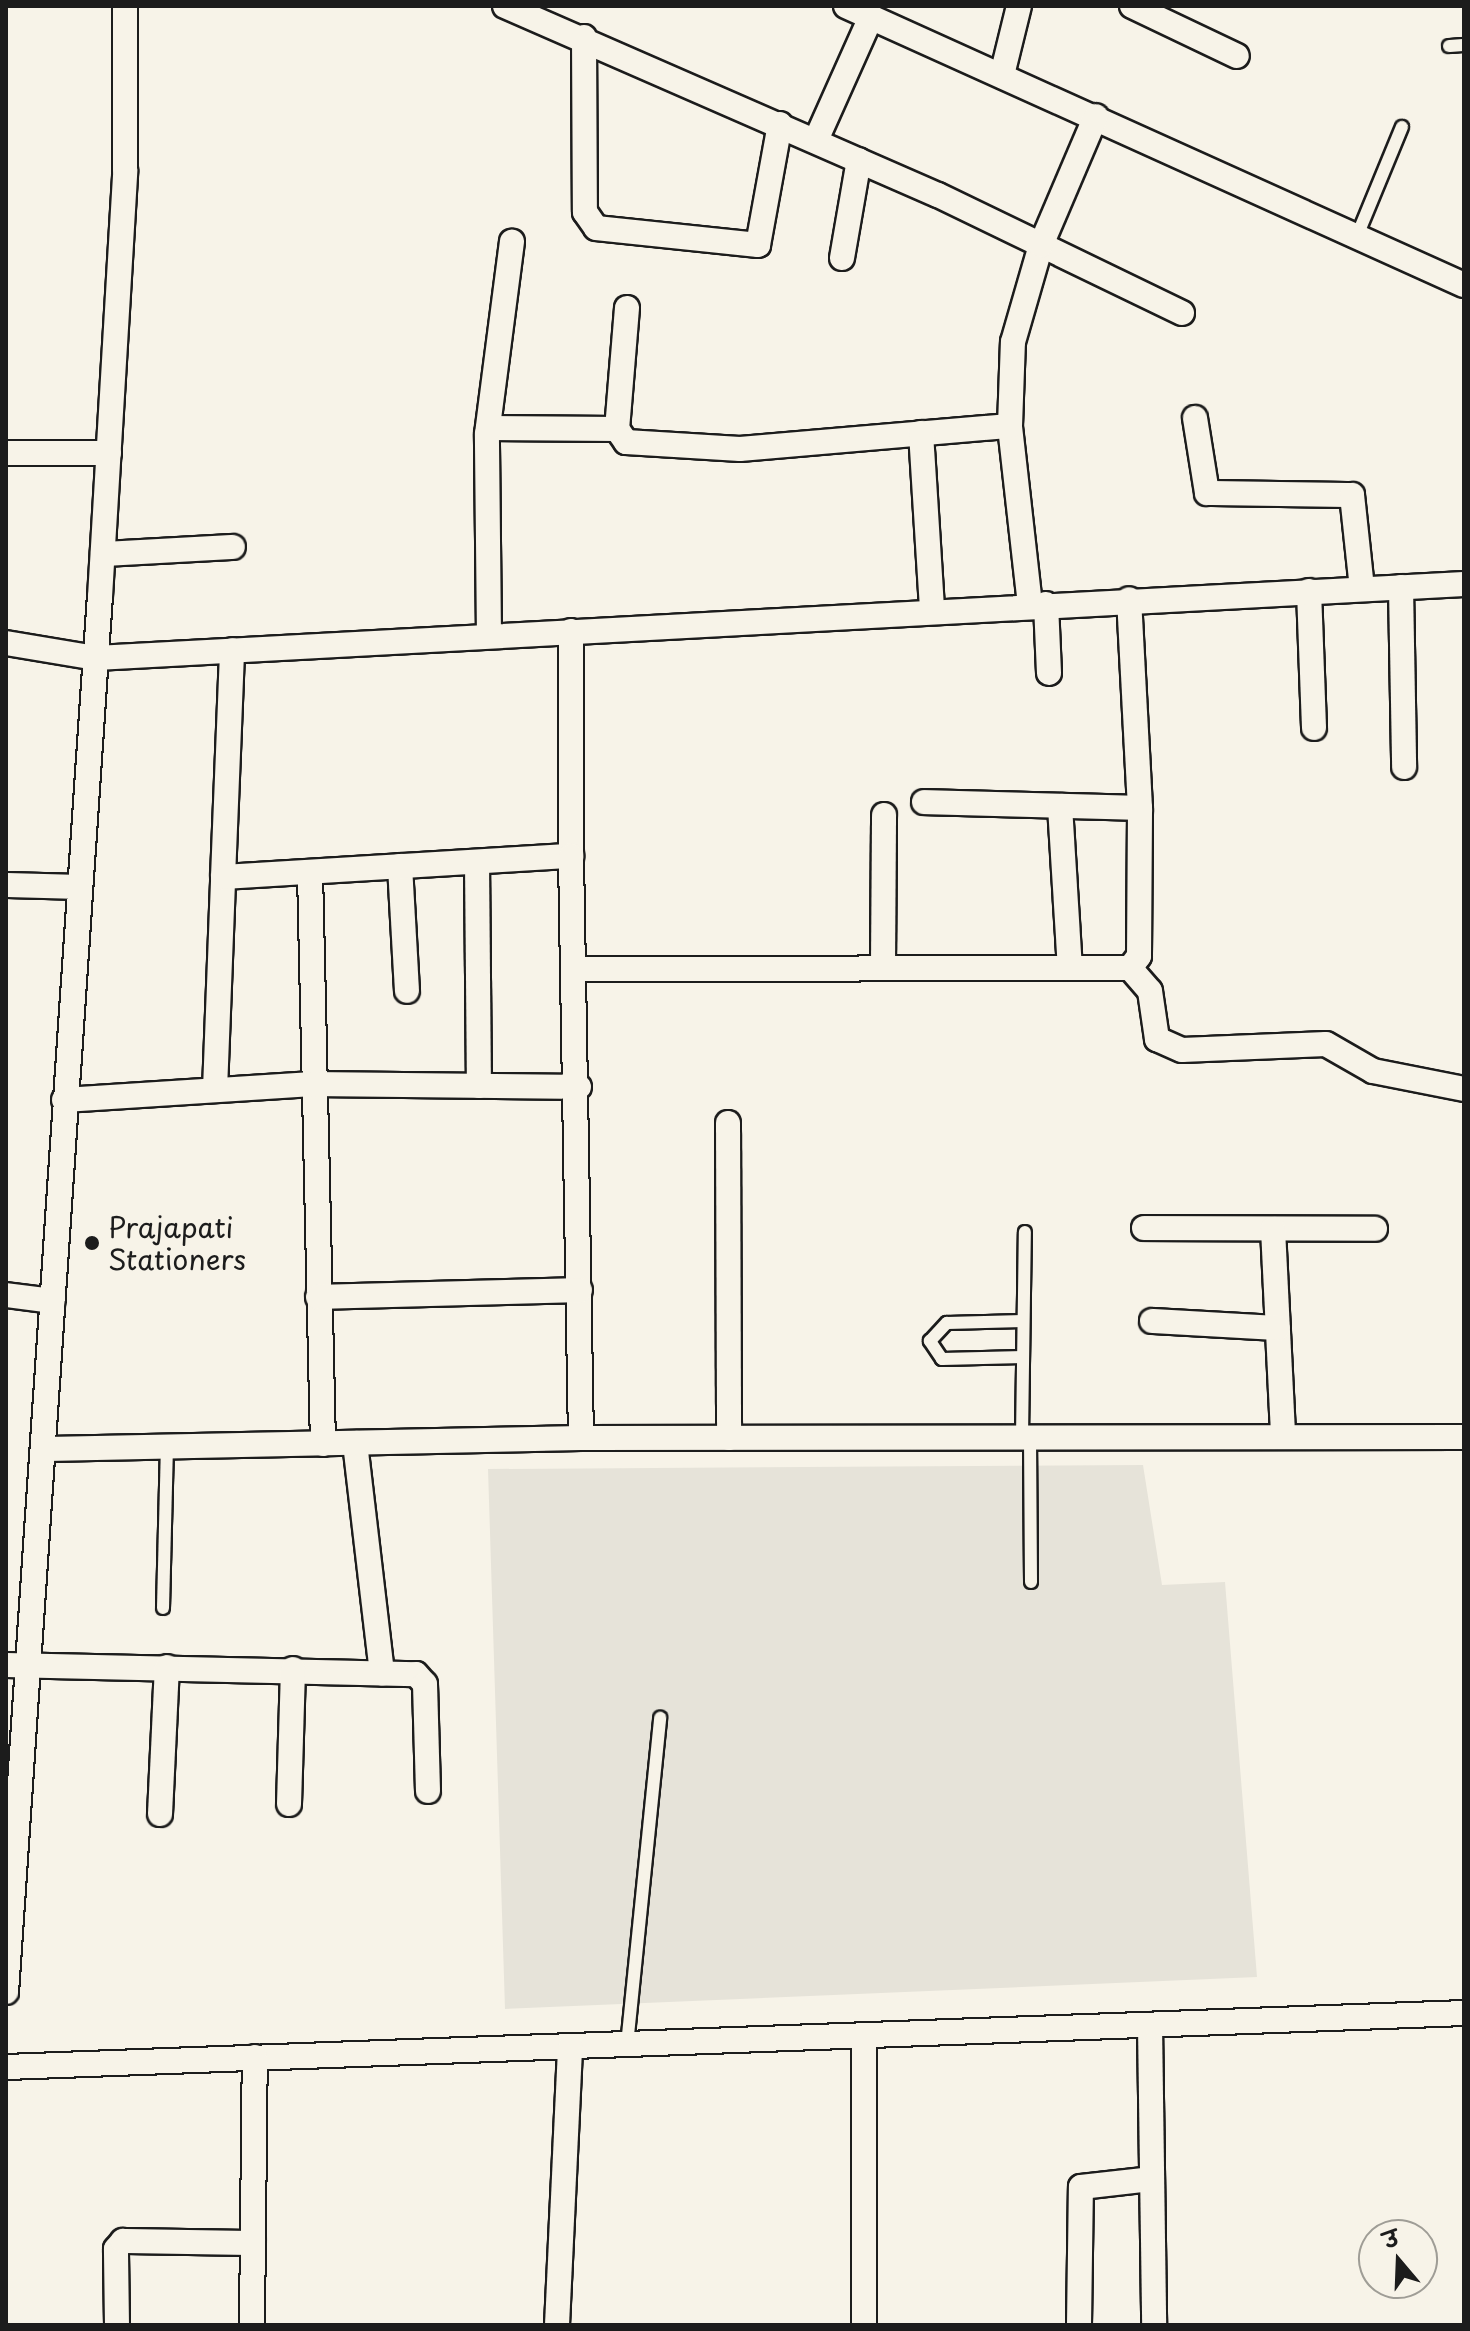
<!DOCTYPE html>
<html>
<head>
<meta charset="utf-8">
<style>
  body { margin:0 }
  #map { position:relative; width:1470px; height:2331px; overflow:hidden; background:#f7f3e8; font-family:"Playpen Sans","Playpen Sans Deva",sans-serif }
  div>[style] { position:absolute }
  .built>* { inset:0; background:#e6e3d9 }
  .roads { filter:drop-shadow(2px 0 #1c1c1c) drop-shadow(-2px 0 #1c1c1c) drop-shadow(0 2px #1c1c1c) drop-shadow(0 -2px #1c1c1c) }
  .service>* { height:12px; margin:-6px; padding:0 6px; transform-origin:6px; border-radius:6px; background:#f7f3e8 }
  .minor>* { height:24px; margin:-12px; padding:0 12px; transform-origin:12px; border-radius:12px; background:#f7f3e8 }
  .dots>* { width:22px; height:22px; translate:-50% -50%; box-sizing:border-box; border:4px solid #f7f3e8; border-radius:50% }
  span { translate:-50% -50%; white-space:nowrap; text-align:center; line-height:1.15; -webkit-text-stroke:6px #f7f3e8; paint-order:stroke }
  .poi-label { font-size:28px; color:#1c1c1c }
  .left { translate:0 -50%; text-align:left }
  .frame { position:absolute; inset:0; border:8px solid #1c1c1c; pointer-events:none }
  .north { position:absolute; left:1358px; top:2219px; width:80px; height:80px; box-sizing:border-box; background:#f7f3e8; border:2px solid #9f9d96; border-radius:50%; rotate:341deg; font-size:22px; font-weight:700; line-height:32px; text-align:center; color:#1c1c1c }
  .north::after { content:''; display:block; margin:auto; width:28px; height:36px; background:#1c1c1c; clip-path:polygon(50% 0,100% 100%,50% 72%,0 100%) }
</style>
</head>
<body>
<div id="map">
  <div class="built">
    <i style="clip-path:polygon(1143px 1465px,1162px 1585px,1225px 1582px,1257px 1977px,505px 2009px,488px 1469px)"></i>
  </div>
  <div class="roads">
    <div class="service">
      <i style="left:1449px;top:46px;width:15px;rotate:-4deg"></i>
      <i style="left:1357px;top:236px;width:118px;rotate:-67.6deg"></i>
      <i style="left:1023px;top:1357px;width:81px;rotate:178.6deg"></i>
      <i style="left:942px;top:1359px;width:22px;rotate:-124deg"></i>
      <i style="left:930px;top:1341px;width:25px;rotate:-47deg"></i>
      <i style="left:947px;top:1323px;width:76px;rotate:-1.5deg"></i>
      <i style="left:1022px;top:1437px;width:205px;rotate:-89.2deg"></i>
      <i style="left:1030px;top:1438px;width:144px;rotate:89.6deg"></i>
      <i style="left:163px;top:1608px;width:161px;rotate:-88.6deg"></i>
      <i style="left:627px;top:2045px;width:329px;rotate:-84.2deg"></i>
    </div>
    <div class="minor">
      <i style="left:505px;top:6px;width:472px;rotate:23.6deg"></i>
      <i style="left:938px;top:195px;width:271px;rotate:25.8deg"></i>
      <i style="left:846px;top:6px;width:678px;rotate:24.3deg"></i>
      <i style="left:1132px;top:6px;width:116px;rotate:25.5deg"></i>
      <i style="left:584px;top:37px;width:175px;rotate:89.7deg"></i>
      <i style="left:585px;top:212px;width:19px;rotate:55deg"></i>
      <i style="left:596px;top:228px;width:163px;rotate:6deg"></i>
      <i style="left:758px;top:245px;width:123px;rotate:-79.7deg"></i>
      <i style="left:1002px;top:75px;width:71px;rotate:-76.2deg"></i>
      <i style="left:816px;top:140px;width:135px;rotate:-65.9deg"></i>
      <i style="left:842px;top:258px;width:99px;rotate:-80.2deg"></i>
      <i style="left:627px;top:308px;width:121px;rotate:94.7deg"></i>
      <i style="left:617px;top:429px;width:16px;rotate:55deg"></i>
      <i style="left:626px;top:442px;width:114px;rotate:3.5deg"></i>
      <i style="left:740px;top:449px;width:271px;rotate:-4.9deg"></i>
      <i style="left:1195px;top:418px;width:76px;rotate:80.9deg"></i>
      <i style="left:1207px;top:493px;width:145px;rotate:0.8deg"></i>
      <i style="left:1352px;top:495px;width:94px;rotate:83.9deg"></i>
      <i style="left:488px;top:428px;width:129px;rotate:0.4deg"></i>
      <i style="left:921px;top:433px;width:177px;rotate:86.4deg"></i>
      <i style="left:6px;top:453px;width:103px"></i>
      <i style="left:103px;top:554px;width:130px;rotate:-3.1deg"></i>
      <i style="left:1401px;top:587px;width:180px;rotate:89deg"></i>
      <i style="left:1309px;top:591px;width:137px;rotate:87.9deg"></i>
      <i style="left:1046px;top:604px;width:69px;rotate:87.5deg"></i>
      <i style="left:1030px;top:605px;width:180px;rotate:-96.4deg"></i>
      <i style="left:1010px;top:426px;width:84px;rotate:-88deg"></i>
      <i style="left:1013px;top:342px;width:101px;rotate:-73.9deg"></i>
      <i style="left:1041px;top:245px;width:140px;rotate:-66.9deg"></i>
      <i style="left:571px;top:631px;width:225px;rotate:90deg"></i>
      <i style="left:489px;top:636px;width:202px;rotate:-90.6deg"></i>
      <i style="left:487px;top:434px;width:194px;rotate:-82.6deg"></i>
      <i style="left:6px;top:643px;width:91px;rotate:9.5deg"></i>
      <i style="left:96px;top:658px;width:1370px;rotate:-3.1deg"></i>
      <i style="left:924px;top:802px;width:216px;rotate:1.6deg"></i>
      <i style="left:1140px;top:808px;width:209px;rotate:-93deg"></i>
      <i style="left:1060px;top:806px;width:162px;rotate:86.5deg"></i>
      <i style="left:477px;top:862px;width:224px;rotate:89.5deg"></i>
      <i style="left:400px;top:866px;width:125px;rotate:86.8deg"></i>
      <i style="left:310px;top:872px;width:572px;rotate:88.7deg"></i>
      <i style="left:223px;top:877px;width:227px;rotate:-87.7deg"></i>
      <i style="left:6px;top:885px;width:72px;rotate:1.6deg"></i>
      <i style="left:883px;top:965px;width:150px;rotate:-89.6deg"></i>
      <i style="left:1130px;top:968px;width:30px;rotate:49deg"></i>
      <i style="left:1150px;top:991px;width:49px;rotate:81.7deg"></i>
      <i style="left:1157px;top:1039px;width:27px;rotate:24deg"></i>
      <i style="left:1182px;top:1050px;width:144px;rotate:-2.4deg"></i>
      <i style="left:1326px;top:1044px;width:54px;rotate:29.9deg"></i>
      <i style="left:1373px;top:1071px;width:93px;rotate:11.2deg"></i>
      <i style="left:575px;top:969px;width:555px;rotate:-0.1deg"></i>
      <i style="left:1130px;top:968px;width:15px;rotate:-53deg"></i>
      <i style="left:1139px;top:956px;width:148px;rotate:-89.6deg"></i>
      <i style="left:215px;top:1090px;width:213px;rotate:-87.8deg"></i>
      <i style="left:223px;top:877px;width:349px;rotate:-3.5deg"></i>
      <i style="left:571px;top:856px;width:582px;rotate:89.02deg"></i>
      <i style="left:64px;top:1100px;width:249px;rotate:-3.7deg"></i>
      <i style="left:312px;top:1084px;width:267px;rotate:0.6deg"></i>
      <i style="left:728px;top:1123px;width:315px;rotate:89.8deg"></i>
      <i style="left:1144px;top:1228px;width:231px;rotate:0.2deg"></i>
      <i style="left:1273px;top:1229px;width:208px;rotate:87.2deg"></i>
      <i style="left:6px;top:1295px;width:47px;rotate:7.3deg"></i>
      <i style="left:318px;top:1297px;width:262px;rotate:-1.5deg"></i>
      <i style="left:1152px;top:1321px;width:126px;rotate:3.2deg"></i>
      <i style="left:355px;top:1443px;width:232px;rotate:83.3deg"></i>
      <i style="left:47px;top:1449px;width:534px;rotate:-1.18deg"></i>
      <i style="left:581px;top:1438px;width:883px;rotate:-0.06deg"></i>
      <i style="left:6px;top:1665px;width:410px;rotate:1.3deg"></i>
      <i style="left:416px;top:1674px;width:13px;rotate:48deg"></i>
      <i style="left:425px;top:1684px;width:107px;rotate:88.4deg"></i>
      <i style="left:289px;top:1804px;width:135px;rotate:-88.3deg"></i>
      <i style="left:160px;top:1814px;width:147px;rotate:-87.3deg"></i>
      <i style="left:6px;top:1992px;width:1398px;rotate:-86.15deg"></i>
      <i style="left:100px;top:597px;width:428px;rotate:-86.6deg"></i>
      <i style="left:125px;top:170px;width:164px;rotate:-90deg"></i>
      <i style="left:1150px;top:2025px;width:300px;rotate:89.2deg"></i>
      <i style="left:864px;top:2037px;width:288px;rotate:90deg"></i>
      <i style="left:6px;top:2067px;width:1459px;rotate:-2.12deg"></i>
      <i style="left:117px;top:2325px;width:76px;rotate:-90.8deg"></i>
      <i style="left:116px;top:2249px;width:11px;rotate:-49deg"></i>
      <i style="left:123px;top:2241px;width:130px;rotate:0.9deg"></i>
      <i style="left:252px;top:2325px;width:268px;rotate:-89.4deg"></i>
      <i style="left:557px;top:2325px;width:279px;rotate:-87.3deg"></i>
      <i style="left:1079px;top:2325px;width:138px;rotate:-89.2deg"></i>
      <i style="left:1081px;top:2187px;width:70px;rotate:-6.5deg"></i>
    </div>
  </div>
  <div class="dots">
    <i style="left:92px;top:1243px;background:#1c1c1c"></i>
  </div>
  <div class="poi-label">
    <span class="left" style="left:108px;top:1243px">Prajapati<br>Stationers</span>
  </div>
  <div class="frame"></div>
  <div class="north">उ</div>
</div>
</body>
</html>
